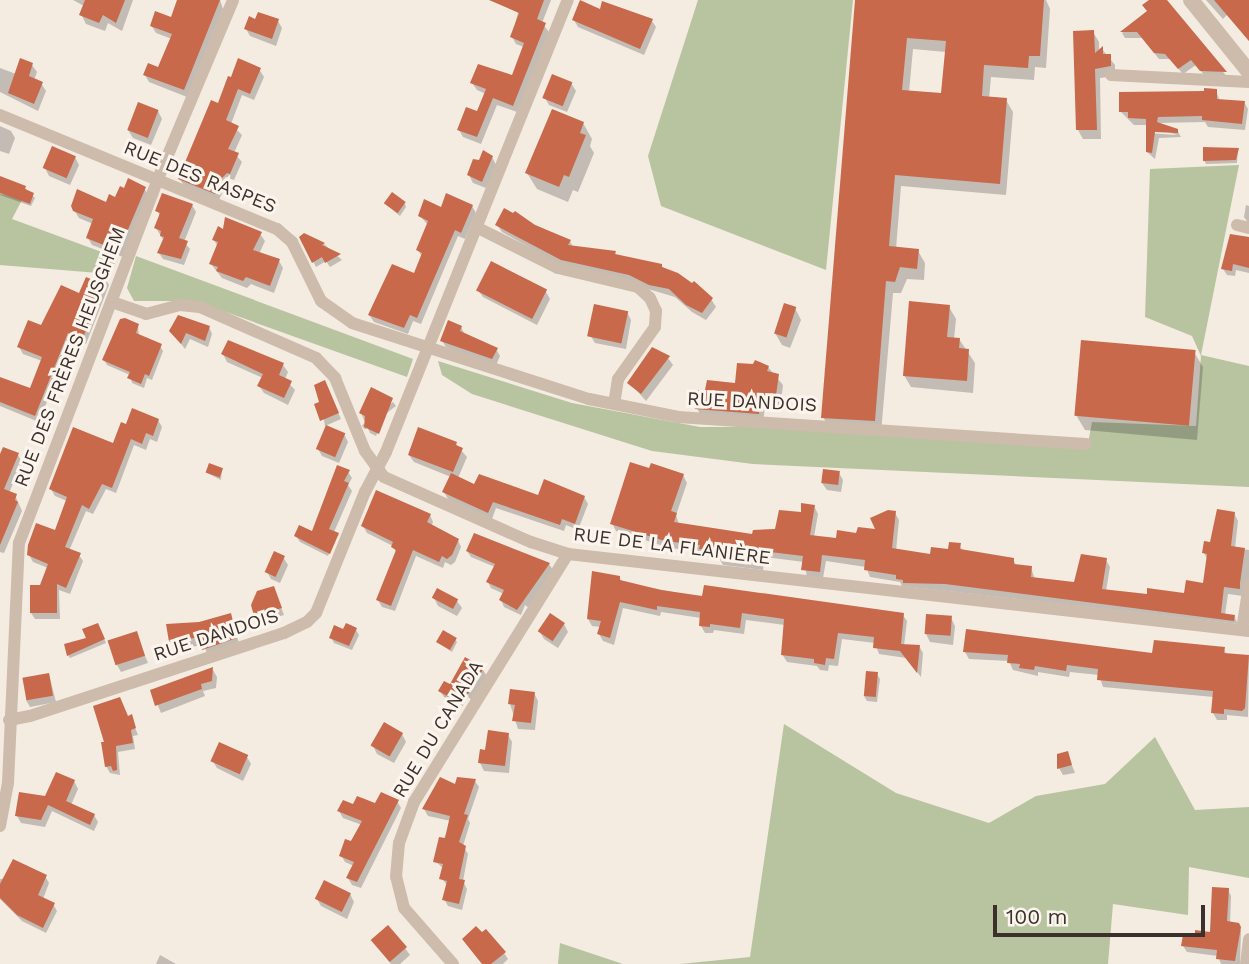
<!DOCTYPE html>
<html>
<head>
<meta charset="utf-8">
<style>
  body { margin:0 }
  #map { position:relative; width:1249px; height:964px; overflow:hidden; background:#f4ebe1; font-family:"Work Sans",sans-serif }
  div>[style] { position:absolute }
  .green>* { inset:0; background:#b8c4a0 }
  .shadow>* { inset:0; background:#0003; transform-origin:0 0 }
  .building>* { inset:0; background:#c8694b; transform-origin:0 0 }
  .minor>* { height:12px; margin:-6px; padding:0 6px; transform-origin:6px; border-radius:6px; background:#cdbbac }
  .tertiary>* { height:16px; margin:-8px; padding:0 8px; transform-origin:8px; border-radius:8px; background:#cdbbac }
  span { translate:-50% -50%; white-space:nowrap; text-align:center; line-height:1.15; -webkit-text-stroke:6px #fbf5ee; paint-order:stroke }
  .street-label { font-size:19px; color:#3b302b }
  .scale { position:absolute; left:993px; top:905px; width:212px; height:32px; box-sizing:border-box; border:4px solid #3b302b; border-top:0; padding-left:9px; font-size:21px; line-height:24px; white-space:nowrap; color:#3b302b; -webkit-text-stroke:5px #fbf5ee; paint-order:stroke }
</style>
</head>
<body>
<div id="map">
  <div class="green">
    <i style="clip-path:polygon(698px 0,853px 0,826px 270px,661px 206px,648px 156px)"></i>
    <i style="clip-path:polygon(1239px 165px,1201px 355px,1249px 366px,1249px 487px,753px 464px,652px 451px,472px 394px,442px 375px,438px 361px,572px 403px,700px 427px,792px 427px,1087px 449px,1092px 422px,1196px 426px,1201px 356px,1192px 336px,1145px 317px,1150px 169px)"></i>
    <i style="clip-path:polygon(0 194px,23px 198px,12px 219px,118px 258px,111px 274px,0 265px)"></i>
    <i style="clip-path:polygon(136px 256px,413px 359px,407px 377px,195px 301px,134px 301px,127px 288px)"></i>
    <i style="clip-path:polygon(784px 724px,896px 793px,989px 823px,1036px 796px,1105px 784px,1155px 737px,1195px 810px,1249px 807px,1249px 878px,1189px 867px,1188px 915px,1113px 904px,1108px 964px,680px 964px,750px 957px)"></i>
    <i style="clip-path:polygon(560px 943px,623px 964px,558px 964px)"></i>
  </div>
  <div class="shadow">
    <i style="clip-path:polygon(73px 0,133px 0,122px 31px,108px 23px,105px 31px,86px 24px,81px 14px,84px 6px)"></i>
    <i style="clip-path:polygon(179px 0,220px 0,223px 9px,187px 97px,149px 82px,145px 75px,159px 70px,172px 39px,156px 33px,151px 25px,172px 19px)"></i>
    <i style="clip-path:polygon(521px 0,551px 0,542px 23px,549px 32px,517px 112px,497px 105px,481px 144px,463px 137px,459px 130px,478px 113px,486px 94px,477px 90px,472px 83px,513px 78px,524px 47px,516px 44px,512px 37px)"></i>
    <i style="clip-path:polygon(evenodd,857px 0,1046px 0,1050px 9px,1046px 68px,1035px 67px,1034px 80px,991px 77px,989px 99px,1006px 100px,1013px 112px,1006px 195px,901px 186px,896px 249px,918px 251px,925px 263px,924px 280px,907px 279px,901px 293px,893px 293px,881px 433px,830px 429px,823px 417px,857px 0,913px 49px,946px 52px,942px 95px,909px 92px,913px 49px)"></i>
    <i style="clip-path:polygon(1152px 0,1165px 0,1228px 78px,1205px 76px,1196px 65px,1183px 74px,1170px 59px,1159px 59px,1142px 38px,1125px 38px,1122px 33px,1148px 12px)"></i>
    <i style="clip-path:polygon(1206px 0,1248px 0,1249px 41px,1227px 15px,1223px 19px)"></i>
    <i style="clip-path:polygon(602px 11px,652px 21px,656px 27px,644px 55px,578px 27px,574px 20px)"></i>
    <i style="clip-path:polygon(278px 21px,282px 28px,276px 46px,250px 36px,246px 29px)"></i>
    <i style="clip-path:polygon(1093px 32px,1099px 42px,1099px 51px,1102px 49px,1115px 65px,1115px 76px,1100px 78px,1101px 139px,1083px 139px,1078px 130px)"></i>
    <i style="clip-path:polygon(32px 65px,37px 72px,34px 80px,41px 83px,46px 91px,38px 111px,0 92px,0 68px,16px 74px)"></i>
    <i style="clip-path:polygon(259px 69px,264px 77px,254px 100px,242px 95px,231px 124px,242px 135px,234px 153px,242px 162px,234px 180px,231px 179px,225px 187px,219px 200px,184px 186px,180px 179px,219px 105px)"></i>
    <i style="clip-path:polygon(571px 83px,576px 91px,567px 112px,549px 105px,545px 98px)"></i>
    <i style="clip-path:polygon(1216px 91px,1220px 101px,1244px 102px,1248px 109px,1245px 130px,1208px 127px,1205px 122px,1157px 123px,1177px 130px,1181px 137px,1159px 138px,1155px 159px,1147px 152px,1148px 133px,1177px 135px,1148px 125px,1134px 125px,1121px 112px)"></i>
    <i style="clip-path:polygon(158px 111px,162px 119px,151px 145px,133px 138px,128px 130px)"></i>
    <i style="clip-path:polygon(583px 123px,592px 139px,590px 146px,594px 153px,578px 192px,573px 190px,568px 202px,537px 189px,527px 173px)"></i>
    <i style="clip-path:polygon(0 126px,11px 131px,15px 138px,9px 154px,0 151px)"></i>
    <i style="clip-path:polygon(1238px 149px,1237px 163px,1206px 164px,1204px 160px)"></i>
    <i style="clip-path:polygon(75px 157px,79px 165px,70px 185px,49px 176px,45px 168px)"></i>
    <i style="clip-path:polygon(492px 157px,496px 165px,486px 188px,473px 183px,469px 175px,480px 162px)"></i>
    <i style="clip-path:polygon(0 179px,25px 188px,35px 198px,31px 206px,0 195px)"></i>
    <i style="clip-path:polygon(144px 188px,149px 196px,123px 257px,92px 245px,88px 238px,93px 224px,79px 218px,74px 210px,106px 204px)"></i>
    <i style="clip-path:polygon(386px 204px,405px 204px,406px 207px,400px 216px)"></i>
    <i style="clip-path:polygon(192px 205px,196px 212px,184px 242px,190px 249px,184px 265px,163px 259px,159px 253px,164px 241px,156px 228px,160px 216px,157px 210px)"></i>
    <i style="clip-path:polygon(1246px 205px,1249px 206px,1249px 224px,1244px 217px)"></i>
    <i style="clip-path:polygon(472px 206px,476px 213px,465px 239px,458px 236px,421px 324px,413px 321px,408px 334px,374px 322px,369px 315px,415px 275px,422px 257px,418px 250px,428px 225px,420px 216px,442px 209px)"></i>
    <i style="clip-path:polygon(514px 215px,570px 241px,573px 247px,615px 252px,616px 256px,661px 266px,711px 299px,716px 307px,706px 320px,692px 312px,675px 297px,554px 261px,502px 232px,497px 225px)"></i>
    <i style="clip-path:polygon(260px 234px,265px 241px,259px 254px,279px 261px,283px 268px,274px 293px,251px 284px,247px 288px,222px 278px,211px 264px,218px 247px,214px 240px)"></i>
    <i style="clip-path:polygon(304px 235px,324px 244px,342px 260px,330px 267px,326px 261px,316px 267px,301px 237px)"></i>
    <i style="clip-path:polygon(1249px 238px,1249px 273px,1236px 270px,1235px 276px,1227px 275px,1223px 269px)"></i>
    <i style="clip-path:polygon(105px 278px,109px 285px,86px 344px,72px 338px,39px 422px,0 406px,0 382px,31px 391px,42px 361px,23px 354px,19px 347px,94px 282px)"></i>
    <i style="clip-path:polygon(478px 290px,546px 292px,550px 299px,537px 325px,483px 297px)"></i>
    <i style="clip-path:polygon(949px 307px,956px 319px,954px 339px,959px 339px,975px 363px,973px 393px,911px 387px,904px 375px)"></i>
    <i style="clip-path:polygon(795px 308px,801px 320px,790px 348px,782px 345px,775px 333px)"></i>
    <i style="clip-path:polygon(627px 312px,631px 320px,626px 349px,595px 343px,590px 335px)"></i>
    <i style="clip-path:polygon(138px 326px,139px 336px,160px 346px,163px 351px,152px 380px,147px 378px,144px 388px,132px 383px,130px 375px,107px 365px,104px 360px)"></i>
    <i style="clip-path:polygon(209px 327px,212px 334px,208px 347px,190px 339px,185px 349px,171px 331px)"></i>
    <i style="clip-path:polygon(461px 327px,465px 335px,496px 349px,500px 356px,496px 365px,446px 347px,442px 341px)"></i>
    <i style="clip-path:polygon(1194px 352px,1203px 367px,1197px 440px,1085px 430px,1076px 415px)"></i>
    <i style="clip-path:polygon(223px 354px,283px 365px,288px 372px,285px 379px,295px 390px,288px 405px,264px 393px,259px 386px,263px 378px,227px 362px)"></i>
    <i style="clip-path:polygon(668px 358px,673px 365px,646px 401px,630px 383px)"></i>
    <i style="clip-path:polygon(768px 367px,783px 385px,780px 410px,765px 407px,763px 422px,702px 418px,697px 408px)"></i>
    <i style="clip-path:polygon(328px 389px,341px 419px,325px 426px,321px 403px)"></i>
    <i style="clip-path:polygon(392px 399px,376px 436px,370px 433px,361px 413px)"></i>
    <i style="left:393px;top:402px;width:5px;height:39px;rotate:53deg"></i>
    <i style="clip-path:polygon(158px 420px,162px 427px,157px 442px,150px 439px,146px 450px,134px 445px,116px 493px,106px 489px,93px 514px,86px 511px,69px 551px,79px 555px,83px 561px,70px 594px,59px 590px,60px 619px,35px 619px,31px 613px,48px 568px,33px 562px,29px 555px,56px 532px,67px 501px,55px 496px,51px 489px,114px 445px,127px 426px)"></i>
    <i style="clip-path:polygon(344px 434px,348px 442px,339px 463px,322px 456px,318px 449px)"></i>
    <i style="clip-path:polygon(455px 443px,467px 457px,458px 478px,475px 486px,539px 497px,584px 497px,588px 504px,578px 530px,566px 525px,564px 531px,496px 508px,492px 519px,448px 499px,444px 492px,451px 477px,414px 462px,409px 455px)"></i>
    <i style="clip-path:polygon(18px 455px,22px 462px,9px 493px,15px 495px,22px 511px,4px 553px,0 552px,0 458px)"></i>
    <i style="clip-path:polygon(222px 469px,221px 480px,207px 473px)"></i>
    <i style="clip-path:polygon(348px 472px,352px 478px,348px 485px,352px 491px,334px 532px,339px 536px,336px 536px,328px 556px,300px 542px,296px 536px,313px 533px)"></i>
    <i style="clip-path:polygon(839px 473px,843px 480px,841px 492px,827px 490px,822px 483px)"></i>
    <i style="clip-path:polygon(683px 475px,687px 483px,676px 515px,679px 524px,754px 536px,776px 531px,814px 506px,818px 514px,814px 537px,838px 540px,878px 531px,895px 513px,899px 520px,896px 551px,932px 556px,959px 545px,963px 551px,1013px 559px,1017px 567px,1031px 568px,1035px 579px,1075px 584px,1106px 560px,1110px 567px,1106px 591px,1149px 596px,1186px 595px,1205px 585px,1208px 560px,1204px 553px,1234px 513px,1238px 521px,1235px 548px,1249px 550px,1249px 585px,1243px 596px,1228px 594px,1225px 615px,1234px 616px,1238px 624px,902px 586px,900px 582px,870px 577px,866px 567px,826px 561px,823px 578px,807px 577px,804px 562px,765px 557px,763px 570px,723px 565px,719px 558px,705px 556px,703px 552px,670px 548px,616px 531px,612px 523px)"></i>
    <i style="clip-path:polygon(430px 515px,433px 522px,431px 527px,458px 540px,461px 547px,455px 562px,451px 565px,445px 562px,443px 568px,416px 556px,395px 611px,382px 607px,378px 600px,397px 554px,393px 546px,367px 533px,363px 526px)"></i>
    <i style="clip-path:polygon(467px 551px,549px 564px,553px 570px,529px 608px,525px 605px,521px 615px,504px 607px,501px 600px,504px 594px,491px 588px,488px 582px,495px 567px,471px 557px)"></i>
    <i style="clip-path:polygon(283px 557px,288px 565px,280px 583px,271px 579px,267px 572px)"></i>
    <i style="clip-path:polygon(619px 577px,622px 582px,704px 598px,902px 614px,907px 621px,904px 646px,919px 646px,923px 653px,921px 677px,906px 658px,879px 654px,875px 643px,842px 639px,838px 666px,829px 665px,828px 671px,820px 670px,817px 666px,787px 662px,782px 654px,785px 625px,746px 620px,744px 634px,714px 630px,713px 633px,705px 633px,701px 626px,701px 618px,661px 612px,660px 616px,623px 608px,614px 645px,603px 641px,599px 634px,601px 627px,592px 626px,588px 619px)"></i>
    <i style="clip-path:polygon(274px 588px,284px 615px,260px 622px,253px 605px)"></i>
    <i style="clip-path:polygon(434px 598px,457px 601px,462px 608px,457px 616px,438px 606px)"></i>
    <i style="clip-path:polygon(230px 615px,240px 646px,208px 656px,204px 645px,175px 649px,171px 642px,199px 623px)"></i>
    <i style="clip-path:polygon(951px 618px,955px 626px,953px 645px,930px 642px,926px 634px)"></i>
    <i style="clip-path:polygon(564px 624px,568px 632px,558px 648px,544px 639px,540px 632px)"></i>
    <i style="clip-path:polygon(98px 625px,106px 643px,70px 658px,68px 655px,88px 640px)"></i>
    <i style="clip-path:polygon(356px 630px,359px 635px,352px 650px,334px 643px,331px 637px)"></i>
    <i style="clip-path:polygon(136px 634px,148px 663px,121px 672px,117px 665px)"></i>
    <i style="clip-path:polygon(455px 639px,457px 642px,452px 652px,439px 643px)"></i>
    <i style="clip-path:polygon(1224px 649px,1227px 655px,1249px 657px,1248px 717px,1227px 715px,1227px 720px,1217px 720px,1213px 713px,1214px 697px,1103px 687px,1099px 675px,1070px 672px,1069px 677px,1038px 672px,1038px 676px,1013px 670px,1009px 661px,969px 659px,965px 652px,1154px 655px)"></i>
    <i style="clip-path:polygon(213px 670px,217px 677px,216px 688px,203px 691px,205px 696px,161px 713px,152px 691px)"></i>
    <i style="clip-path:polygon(483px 670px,487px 676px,472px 700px,468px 697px,462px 707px,444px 697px,440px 691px)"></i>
    <i style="clip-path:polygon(49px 674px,56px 702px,30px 707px,26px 700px)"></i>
    <i style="clip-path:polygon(877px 674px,880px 679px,877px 702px,867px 701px,864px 696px)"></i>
    <i style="clip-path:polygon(534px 693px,538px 701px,535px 730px,518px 729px,510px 704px)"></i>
    <i style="clip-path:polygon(131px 717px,138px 735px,133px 736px,135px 749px,118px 752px,120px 775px,110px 773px,106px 766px,128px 718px)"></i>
    <i style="clip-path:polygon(402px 734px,406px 742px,394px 763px,377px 754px,373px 746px)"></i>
    <i style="clip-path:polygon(508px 735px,512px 742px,509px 773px,484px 771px,480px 763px,487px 752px)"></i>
    <i style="clip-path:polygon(1067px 753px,1075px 773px,1063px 775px,1059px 768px)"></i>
    <i style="clip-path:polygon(247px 757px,251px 764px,243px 781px,217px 768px,212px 760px)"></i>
    <i style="clip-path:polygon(74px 781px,78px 789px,71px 805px,94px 815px,98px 822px,94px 831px,52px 811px,45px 827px,21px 823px,17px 816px)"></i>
    <i style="clip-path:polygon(475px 781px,479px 787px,468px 819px,470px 823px,463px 846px,468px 854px,463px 881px,467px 889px,462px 910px,448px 906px,444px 899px,448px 886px,441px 878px,444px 869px,435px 861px,451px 821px,428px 816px,424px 809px,456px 787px)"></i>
    <i style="clip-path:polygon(397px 801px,401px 808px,361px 888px,352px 885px,348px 878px,354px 866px,345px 862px,341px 855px,362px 825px,343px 818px,339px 811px,354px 806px)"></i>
    <i style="clip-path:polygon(45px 876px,49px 883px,43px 899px,53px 904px,57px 911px,46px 933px,22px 921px,0 899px,0 879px)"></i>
    <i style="clip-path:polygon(1228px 890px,1231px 896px,1230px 924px,1238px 924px,1241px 931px,1240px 964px,1221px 964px,1218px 956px,1187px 952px,1183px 946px,1211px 934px)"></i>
    <i style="clip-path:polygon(350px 894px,354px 902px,347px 919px,321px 906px,317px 899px)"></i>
    <i style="clip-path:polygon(372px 940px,405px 948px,410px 955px,400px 964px,391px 964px)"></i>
    <i style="clip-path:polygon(504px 953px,508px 959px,503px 964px,483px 964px)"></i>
    <i style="clip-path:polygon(160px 955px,176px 964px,156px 964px)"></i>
  </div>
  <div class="building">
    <i style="clip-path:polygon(85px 0,125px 0,116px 23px,103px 15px,99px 23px,79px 15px)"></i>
    <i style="clip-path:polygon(177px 0,220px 0,184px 90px,143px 75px,148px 63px,158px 67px,172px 34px,150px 26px,155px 11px,171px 17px)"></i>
    <i style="clip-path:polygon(489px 0,544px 0,537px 19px,546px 23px,513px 106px,493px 98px,477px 137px,457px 130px,466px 107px,477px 111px,486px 89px,470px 83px,478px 64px,512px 75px,524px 43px,510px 37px,519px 13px)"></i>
    <i style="clip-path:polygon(580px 0,600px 9px,602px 1px,653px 19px,640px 49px,572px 20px)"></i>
    <i style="clip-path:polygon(evenodd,855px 0,1044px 0,1040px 56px,1029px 56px,1028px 68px,984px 65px,982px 96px,1007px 98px,1000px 184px,895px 175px,889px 246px,919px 249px,917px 269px,900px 267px,895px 282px,886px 281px,875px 421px,821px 418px,855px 0,907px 38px,946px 41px,941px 93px,902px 90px,907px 38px)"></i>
    <i style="clip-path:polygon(1149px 0,1167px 0,1227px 72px,1200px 71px,1191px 60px,1178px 69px,1165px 54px,1154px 53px,1137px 32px,1120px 32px,1147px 11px,1142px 5px)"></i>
    <i style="clip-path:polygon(1214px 0,1249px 0,1249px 41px)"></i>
    <i style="clip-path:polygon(258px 12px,279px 19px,272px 39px,244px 29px,249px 16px,255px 19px)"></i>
    <i style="clip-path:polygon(1094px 30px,1095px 53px,1103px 46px,1103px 54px,1111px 54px,1111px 66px,1095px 69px,1097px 130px,1076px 130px,1073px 31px)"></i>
    <i style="clip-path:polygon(20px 58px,33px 63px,29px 76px,43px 82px,34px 104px,8px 93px)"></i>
    <i style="clip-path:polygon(238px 58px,261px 68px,250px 94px,238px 89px,226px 120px,239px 126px,228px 149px,239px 153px,230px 174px,227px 173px,221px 179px,215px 194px,178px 179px,211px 100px,218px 103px,228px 76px,231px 77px)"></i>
    <i style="left:552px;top:74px;width:22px;height:26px;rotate:22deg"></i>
    <i style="clip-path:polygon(1204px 88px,1217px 89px,1217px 99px,1245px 101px,1242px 124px,1202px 120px,1202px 116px,1158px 117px,1157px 122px,1178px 129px,1178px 133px,1155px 132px,1152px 153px,1146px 152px,1146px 119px,1128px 118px,1128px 112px,1119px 112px,1119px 92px,1204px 91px)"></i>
    <i style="left:138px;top:102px;width:22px;height:30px;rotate:21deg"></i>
    <i style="clip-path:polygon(552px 109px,584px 122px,580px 133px,586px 135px,569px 177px,564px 175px,559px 187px,525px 173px)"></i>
    <i style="left:52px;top:146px;width:26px;height:24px;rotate:23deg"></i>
    <i style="clip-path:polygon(1203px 147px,1239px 148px,1236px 160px,1203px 161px)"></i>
    <i style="clip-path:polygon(483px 150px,493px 156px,482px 182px,467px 175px,473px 159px,479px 160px)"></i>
    <i style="clip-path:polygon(0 176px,26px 186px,25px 189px,34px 193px,30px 204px,0 193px)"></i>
    <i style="clip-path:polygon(128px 178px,146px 187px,119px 251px,86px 238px,93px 219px,73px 211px,71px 206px,77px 189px,106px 202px,109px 194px,115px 197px,120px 186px,124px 188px)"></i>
    <i style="left:392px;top:192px;width:17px;height:14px;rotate:36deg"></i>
    <i style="clip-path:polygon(162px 193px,193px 204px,179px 238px,188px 241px,181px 259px,157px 253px,164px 237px,160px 236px,161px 231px,154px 228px,160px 213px,155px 211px)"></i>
    <i style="clip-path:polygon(446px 193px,473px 205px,461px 233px,455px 230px,417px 318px,410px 315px,404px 328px,368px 315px,392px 264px,414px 273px,422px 253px,416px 250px,428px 221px,418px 216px,424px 199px,441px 207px)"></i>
    <i style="clip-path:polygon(504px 208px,513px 213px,515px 211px,535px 225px,571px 240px,568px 245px,616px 251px,615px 254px,662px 264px,662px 267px,678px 273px,692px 283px,694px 281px,713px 298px,702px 313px,686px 305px,669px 289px,649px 285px,629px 275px,561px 260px,495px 225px)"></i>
    <i style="clip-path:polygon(225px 217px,262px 232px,253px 250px,280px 259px,270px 286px,246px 277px,243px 281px,216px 271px,218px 267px,209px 264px,218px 242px,212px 240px,218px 226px,223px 229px)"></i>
    <i style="clip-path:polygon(304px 233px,325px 243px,322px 245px,341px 254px,325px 263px,322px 257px,312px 263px,299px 237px)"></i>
    <i style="clip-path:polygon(1230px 234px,1249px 237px,1249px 268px,1233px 264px,1232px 271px,1221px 269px)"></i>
    <i style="left:491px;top:261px;width:63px;height:33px;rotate:27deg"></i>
    <i style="clip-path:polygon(96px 272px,107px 277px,83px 338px,68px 333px,35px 416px,0 402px,0 377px,30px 388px,42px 357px,17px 347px,28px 320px,41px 325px,61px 285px,79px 293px,86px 277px,93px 280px)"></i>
    <i style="clip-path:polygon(909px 301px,950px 305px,947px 337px,960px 338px,959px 348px,969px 349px,967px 381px,903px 376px)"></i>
    <i style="left:784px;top:303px;width:13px;height:32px;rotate:18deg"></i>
    <i style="left:594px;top:304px;width:35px;height:33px;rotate:12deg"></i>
    <i style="clip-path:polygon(178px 315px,210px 326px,205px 341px,186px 333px,181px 344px,169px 331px)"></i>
    <i style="clip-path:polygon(125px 318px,139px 324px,136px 333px,162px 344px,149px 376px,145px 374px,141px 384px,127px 378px,130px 372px,102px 360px,120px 319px)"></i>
    <i style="clip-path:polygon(448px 320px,462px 326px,460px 331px,498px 348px,492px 359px,440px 341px)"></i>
    <i style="clip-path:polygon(228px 340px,284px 363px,279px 375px,292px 381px,284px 398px,257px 386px,263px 374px,221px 354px)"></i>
    <i style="left:1081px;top:340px;width:115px;height:76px;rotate:5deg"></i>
    <i style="clip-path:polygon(652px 347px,670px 356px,641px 394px,627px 383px)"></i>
    <i style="clip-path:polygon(755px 360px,769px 366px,767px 371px,779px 374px,775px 402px,760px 399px,759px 414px,695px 409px,698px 390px,705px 390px,707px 380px,735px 383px,737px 363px,753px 364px)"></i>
    <i style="clip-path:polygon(325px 380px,339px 413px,320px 421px,314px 404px,319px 402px,314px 385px)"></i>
    <i style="clip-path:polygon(371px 387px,393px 398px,379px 434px,364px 427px,365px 416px,359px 413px)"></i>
    <i style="clip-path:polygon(132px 408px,159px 419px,153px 436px,146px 433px,142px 444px,131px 439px,112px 488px,102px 484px,89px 509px,82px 505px,65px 547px,81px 553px,66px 588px,57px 584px,57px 613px,30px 613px,30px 585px,40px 585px,48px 564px,27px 555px,28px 545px,36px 523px,55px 530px,67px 497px,49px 489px,73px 427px,113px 443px,121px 422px,126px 424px)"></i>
    <i style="left:326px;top:425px;width:21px;height:26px;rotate:23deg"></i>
    <i style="clip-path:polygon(418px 427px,457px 442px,456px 445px,463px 448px,453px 472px,408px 455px)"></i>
    <i style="clip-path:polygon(3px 447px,19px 453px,4px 489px,17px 494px,15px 500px,18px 502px,0 545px,0 454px)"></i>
    <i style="clip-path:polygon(630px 462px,649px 468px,651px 463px,684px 474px,671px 511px,677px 513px,674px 522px,752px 534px,753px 530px,775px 529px,779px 510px,801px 512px,801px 503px,815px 505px,810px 535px,836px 538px,837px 530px,856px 533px,858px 527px,875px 529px,870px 518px,888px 510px,896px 511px,892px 548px,930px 554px,931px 547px,948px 549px,949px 542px,961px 543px,960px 549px,1014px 558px,1014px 564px,1032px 566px,1031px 577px,1074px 582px,1081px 554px,1107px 558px,1102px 589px,1147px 594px,1147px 588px,1184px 593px,1186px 580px,1203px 583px,1207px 554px,1202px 553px,1204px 541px,1210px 542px,1217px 509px,1235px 512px,1231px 546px,1245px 548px,1240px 583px,1240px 589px,1224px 587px,1221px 613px,1235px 615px,1234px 621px,945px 584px,903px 583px,903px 580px,896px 579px,896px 575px,864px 570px,865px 560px,822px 555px,820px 572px,801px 570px,803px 556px,761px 551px,759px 563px,717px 558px,718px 551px,699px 549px,700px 545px,665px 541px,610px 524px)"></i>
    <i style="left:209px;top:463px;width:15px;height:10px;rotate:20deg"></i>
    <i style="clip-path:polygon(337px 465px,350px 470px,344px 481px,349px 483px,329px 529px,339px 533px,330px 554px,294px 536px,299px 525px,312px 531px)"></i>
    <i style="left:823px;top:469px;width:17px;height:14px;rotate:7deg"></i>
    <i style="clip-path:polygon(451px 473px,474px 484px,479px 474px,538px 495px,544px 479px,585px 496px,575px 524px,562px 519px,560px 525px,493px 502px,488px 513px,442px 492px)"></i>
    <i style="clip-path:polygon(376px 490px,431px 514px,427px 522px,459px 539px,452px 555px,447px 559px,442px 556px,439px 562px,413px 550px,391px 606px,376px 600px,396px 550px,391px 547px,393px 542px,361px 526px)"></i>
    <i style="clip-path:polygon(474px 533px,550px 563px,517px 610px,499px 600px,504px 590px,486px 582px,495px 564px,466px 551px)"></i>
    <i style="left:274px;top:551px;width:12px;height:23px;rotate:24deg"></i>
    <i style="clip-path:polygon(592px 571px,620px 576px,620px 580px,661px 590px,702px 596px,704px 585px,904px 613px,901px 644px,920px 645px,917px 673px,900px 651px,873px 648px,874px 637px,838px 633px,834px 659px,826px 658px,825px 665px,814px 663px,814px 659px,781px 655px,784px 619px,742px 613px,740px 628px,710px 624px,710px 627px,699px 626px,700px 612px,657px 606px,657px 610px,620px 602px,610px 638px,597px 634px,601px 621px,587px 619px)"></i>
    <i style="clip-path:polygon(274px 586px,282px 608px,254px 616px,251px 605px,257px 591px)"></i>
    <i style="left:437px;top:588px;width:24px;height:11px;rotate:28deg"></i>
    <i style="clip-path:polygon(231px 613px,237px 638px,202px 650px,201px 637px,169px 642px,166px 624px,199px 622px)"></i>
    <i style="left:550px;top:613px;width:18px;height:22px;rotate:34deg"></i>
    <i style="left:926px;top:614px;width:26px;height:20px;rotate:4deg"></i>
    <i style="clip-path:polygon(98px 623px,105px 639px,67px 656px,64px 644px,86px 638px,82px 629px)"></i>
    <i style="clip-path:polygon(346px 623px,357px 628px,349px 646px,329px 638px,334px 625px,343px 629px)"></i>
    <i style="clip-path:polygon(966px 629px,1152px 653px,1154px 640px,1225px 647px,1224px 653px,1249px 655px,1245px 708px,1242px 711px,1224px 709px,1224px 714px,1211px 713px,1213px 691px,1097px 680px,1098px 669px,1067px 665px,1066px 671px,1035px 666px,1034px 670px,1019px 668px,1020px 664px,1007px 663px,1008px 655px,963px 652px)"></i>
    <i style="left:443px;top:630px;width:16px;height:14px;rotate:30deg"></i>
    <i style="left:137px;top:631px;width:26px;height:31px;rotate:72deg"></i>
    <i style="clip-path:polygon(465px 657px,484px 668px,468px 694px,464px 692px,458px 702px,438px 691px,444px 681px,450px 684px)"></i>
    <i style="clip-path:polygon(213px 667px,212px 681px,201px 684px,202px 689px,155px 706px,150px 690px)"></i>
    <i style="left:866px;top:671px;width:12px;height:25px;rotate:5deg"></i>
    <i style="left:49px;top:673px;width:23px;height:27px;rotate:80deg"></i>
    <i style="clip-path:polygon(510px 689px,535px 692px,531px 723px,512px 721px,515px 705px,508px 704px)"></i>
    <i style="clip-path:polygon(120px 697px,128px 716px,132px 714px,136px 728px,131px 730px,133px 743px,116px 746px,117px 770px,113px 771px,111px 766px,105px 767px,101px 742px,104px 742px,93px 706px)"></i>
    <i style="left:384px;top:722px;width:22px;height:27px;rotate:30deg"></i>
    <i style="clip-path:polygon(488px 730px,509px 733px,505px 766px,478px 763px,480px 749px,485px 750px)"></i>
    <i style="left:219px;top:742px;width:32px;height:21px;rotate:24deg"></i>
    <i style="clip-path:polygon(1068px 751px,1072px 765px,1057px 769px,1057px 754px)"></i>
    <i style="clip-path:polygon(56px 772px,75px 780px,66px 801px,95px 814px,90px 825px,48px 805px,41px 820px,15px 816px,19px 792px,45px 796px)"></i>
    <i style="clip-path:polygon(440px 777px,455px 784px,457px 777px,476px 779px,464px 814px,468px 815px,459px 842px,466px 846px,459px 879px,465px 880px,459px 904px,442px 900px,447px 881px,439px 879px,443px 864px,433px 862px,439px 837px,445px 838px,450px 816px,422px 809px)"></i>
    <i style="clip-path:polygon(381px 792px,399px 800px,357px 882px,346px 878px,354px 862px,339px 856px,345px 839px,351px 841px,362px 821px,337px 811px,343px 800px,353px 804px,357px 796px,375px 803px)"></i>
    <i style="clip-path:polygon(13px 859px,47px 875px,38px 895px,55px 903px,43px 928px,17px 915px,0 898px,0 884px)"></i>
    <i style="left:324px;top:880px;width:30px;height:21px;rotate:26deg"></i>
    <i style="clip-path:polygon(1212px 887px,1229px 888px,1227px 921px,1239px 923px,1241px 927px,1235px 961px,1216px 959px,1217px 950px,1181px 946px,1183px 935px,1195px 937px,1195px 930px,1210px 932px)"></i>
    <i style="left:388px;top:925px;width:29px;height:23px;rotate:49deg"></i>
    <i style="clip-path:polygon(476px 926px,482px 932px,486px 929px,506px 952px,491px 964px,482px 964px,462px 939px)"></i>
  </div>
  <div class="minor">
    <i style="left:1111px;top:75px;width:138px;rotate:2.9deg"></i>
    <i style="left:0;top:115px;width:300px;rotate:22.4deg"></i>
    <i style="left:277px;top:229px;width:20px;rotate:41deg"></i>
    <i style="left:292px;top:242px;width:66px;rotate:63.8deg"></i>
    <i style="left:321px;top:301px;width:38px;rotate:35deg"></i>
    <i style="left:352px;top:323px;width:249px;rotate:17.8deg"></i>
    <i style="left:589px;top:399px;width:91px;rotate:11.4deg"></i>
    <i style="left:678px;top:417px;width:409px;rotate:3.8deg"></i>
    <i style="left:1237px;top:225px;width:12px;rotate:14deg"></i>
    <i style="left:478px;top:228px;width:89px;rotate:26.6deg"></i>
    <i style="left:558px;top:268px;width:82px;rotate:13.4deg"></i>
    <i style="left:638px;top:287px;width:16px;rotate:43deg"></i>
    <i style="left:650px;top:298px;width:14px;rotate:65deg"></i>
    <i style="left:656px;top:311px;width:16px;rotate:94deg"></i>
    <i style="left:655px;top:327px;width:64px;rotate:125.4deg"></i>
    <i style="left:618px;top:379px;width:25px;rotate:99deg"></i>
    <i style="left:112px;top:302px;width:36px;rotate:19deg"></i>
    <i style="left:146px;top:314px;width:35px;rotate:-15deg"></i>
    <i style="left:180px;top:305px;width:20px;rotate:6deg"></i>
    <i style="left:200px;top:307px;width:127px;rotate:23.7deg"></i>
    <i style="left:316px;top:358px;width:28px;rotate:46deg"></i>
    <i style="left:335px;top:378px;width:79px;rotate:67.7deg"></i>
    <i style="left:365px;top:451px;width:32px;rotate:54deg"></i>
    <i style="left:384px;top:477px;width:161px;rotate:23.9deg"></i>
    <i style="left:531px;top:542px;width:39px;rotate:18deg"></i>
    <i style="left:568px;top:554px;width:685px;rotate:6.45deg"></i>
    <i style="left:1242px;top:630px;width:46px;rotate:-81.2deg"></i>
    <i style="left:9px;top:720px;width:21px;rotate:-11deg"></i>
    <i style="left:30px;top:716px;width:267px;rotate:-18.1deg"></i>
    <i style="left:284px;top:633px;width:25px;rotate:-26deg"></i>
    <i style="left:307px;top:622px;width:13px;rotate:-45deg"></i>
    <i style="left:316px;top:613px;width:131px;rotate:-68deg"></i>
    <i style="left:365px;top:492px;width:45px;rotate:-62.3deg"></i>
    <i style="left:386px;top:452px;width:487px;rotate:-68.1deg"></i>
    <i style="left:0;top:826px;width:44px;rotate:-79.5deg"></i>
    <i style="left:8px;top:783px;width:240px;rotate:-87.4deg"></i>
    <i style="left:19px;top:543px;width:387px;rotate:-69.1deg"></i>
    <i style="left:157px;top:181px;width:196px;rotate:-67.2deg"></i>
    <i style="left:453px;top:964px;width:74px;rotate:-131.2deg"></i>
    <i style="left:404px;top:908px;width:32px;rotate:-104deg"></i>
    <i style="left:396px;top:877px;width:34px;rotate:-85deg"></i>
    <i style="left:399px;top:843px;width:44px;rotate:-69.9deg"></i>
    <i style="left:414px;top:802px;width:292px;rotate:-58.2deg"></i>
    <i style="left:1246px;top:964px;width:25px;rotate:-83deg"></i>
  </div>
  <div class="tertiary">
    <i style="left:1191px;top:0;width:92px;rotate:51.1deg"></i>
  </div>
  <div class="street-label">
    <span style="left:200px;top:177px;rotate:22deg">RUE DES RASPES</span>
    <span style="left:70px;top:357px;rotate:-69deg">RUE DES FRÈRES HEUSGHEM</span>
    <span style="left:752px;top:402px;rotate:3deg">RUE DANDOIS</span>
    <span style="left:672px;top:546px;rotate:7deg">RUE DE LA FLANIÈRE</span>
    <span style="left:216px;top:635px;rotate:-18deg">RUE DANDOIS</span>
    <span style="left:438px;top:729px;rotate:-59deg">RUE DU CANADA</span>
  </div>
  <div class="scale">100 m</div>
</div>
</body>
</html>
